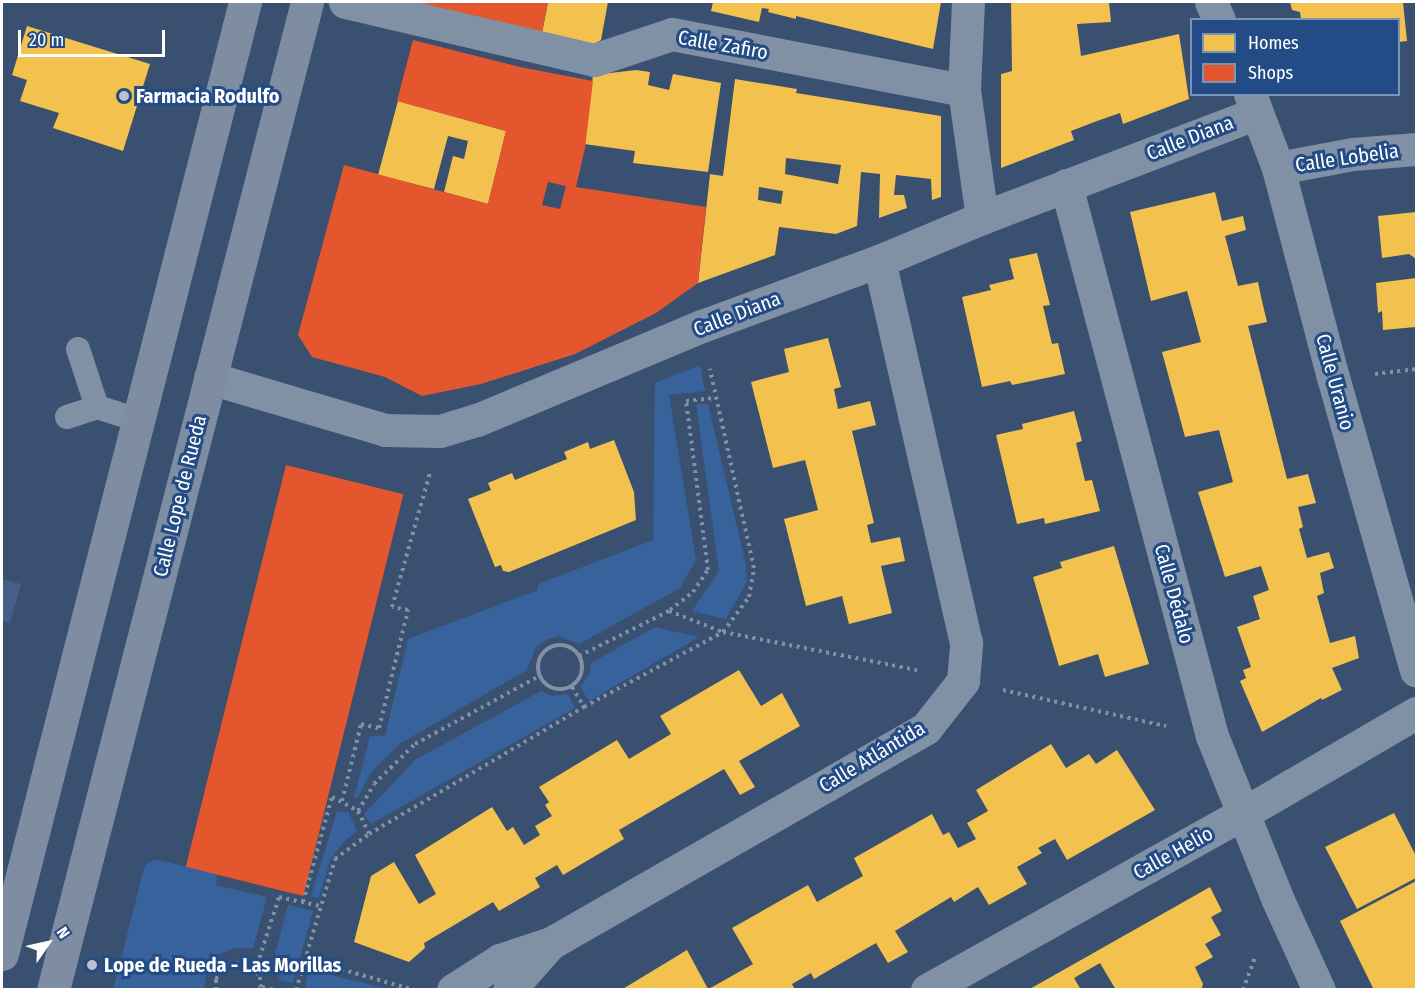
<!DOCTYPE html>
<html>
<head>
<meta charset="utf-8">
<style>
  body { margin:0 }
  #map { position:relative; width:1418px; height:991px; overflow:hidden; background:#395070; font-family:"Fira Sans Condensed",sans-serif }
  div>[style] { position:absolute }
  .green>* { inset:0; background:#37629c }
  .water>* { inset:0; background:#446089 }
  .homes>* { inset:0; background:#f2c14e }
  .shops>* { inset:0; background:#e4572e; transform-origin:0 0 }
  .path>* { height:4px; margin-top:-2px; transform-origin:0; background:repeating-linear-gradient(90deg,#8090a5 0 3px,transparent 0 7.5px) }
  .path>.ring { margin:-2px; padding:0; box-sizing:content-box; background:none; border:4px solid #8090a5; border-radius:50% }
  .lane>* { height:24px; margin:-12px; padding:0 12px; transform-origin:12px; border-radius:12px; background:#8090a5 }
  .street>* { height:33px; margin:-16.5px; padding:0 16.5px; transform-origin:16.5px; border-radius:16.5px; background:#8090a5 }
  .primary>* { height:33px; margin:-16.5px; padding:0 16.5px; transform-origin:16.5px; border-radius:16.5px; background:#7f8da3 }
  .dots>* { width:16px; height:16px; translate:-50% -50%; box-sizing:border-box; border:3px solid #234c86; border-radius:50% }
  span { translate:-50% -50%; white-space:nowrap; text-align:center; line-height:1.15; -webkit-text-stroke:6px #234c86; paint-order:stroke }
  .street-label { font-size:20px; color:#fff }
  .poi-label { font-size:20px; color:#fff; font-weight:700 }
  .left { translate:0 -50%; text-align:left }
  .frame { position:absolute; inset:0; border:3px solid #fff; pointer-events:none }
  .legend { position:absolute; left:1190px; top:18px; width:210px; height:78px; box-sizing:border-box; background:#234c86; border:2px solid #7b94b6; margin:0; padding:8px 10px; list-style:none; font-size:18px; color:#fff }
  .legend li { display:flex; align-items:center; gap:12px; height:30px }
  .legend b { width:30px; border:2px solid #7b94b6 }
  .north { position:absolute; left:18px; top:913px; width:60px; height:60px; -webkit-text-stroke:4px #234c86; paint-order:stroke; rotate:56deg; font-size:16px; font-weight:700; line-height:24px; text-align:center; color:#fff }
  .north::after { content:''; display:block; margin:auto; width:21px; height:27px; background:#fff; clip-path:polygon(50% 0,100% 100%,50% 72%,0 100%) }
  .scale { position:absolute; left:18px; top:30px; width:147px; height:27px; box-sizing:border-box; border:3px solid #fff; border-top:0; padding-left:8px; font-size:18px; line-height:21px; white-space:nowrap; color:#fff; -webkit-text-stroke:4px #234c86; paint-order:stroke }
</style>
</head>
<body>
<div id="map">
  <div class="green">
    <i style="clip-path:polygon(700px 365px,705px 391px,669px 395px,696px 560px,680px 588px,579px 644px,559px 636px,546px 640px,536px 647px,527px 670px,401px 743px,371px 772px,358px 797px,354px 798px,370px 736px,385px 736px,408px 639px,538px 590px,538px 584px,653px 540px,655px 383px)"></i>
    <i style="clip-path:polygon(696px 404px,708px 404px,746px 565px,747px 581px,726px 619px,692px 611px,719px 571px)"></i>
    <i style="clip-path:polygon(655px 627px,699px 637px,589px 701px,580px 687px,590px 673px,591px 663px)"></i>
    <i style="clip-path:polygon(541px 691px,552px 696px,568px 694px,575px 708px,371px 824px,364px 814px,415px 760px)"></i>
    <i style="clip-path:polygon(337px 811px,349px 813px,357px 831px,344px 842px,330px 860px,319px 898px,311px 896px)"></i>
    <i style="clip-path:polygon(158px 860px,217px 874px,216px 885px,267px 897px,253px 948px,235px 948px,218px 955px,207px 967px,204px 989px,113px 990px,144px 868px,150px 861px)"></i>
    <i style="clip-path:polygon(288px 905px,313px 911px,293px 983px,280px 980px,273px 962px)"></i>
    <i style="clip-path:polygon(309px 970px,389px 989px,314px 989px,305px 987px)"></i>
  </div>
  <div class="water">
    <i style="clip-path:polygon(2px 579px,21px 584px,10px 623px,2px 621px)"></i>
  </div>
  <div class="homes">
    <i style="clip-path:polygon(548px 2px,608px 2px,601px 40px,594px 44px,542px 33px)"></i>
    <i style="clip-path:polygon(713px 2px,941px 2px,933px 49px,796px 16px,796px 19px,768px 12px,769px 9px,762px 8px,759px 22px,711px 11px)"></i>
    <i style="clip-path:polygon(1011px 2px,1109px 2px,1111px 22px,1077px 24px,1081px 56px,1179px 34px,1189px 99px,1123px 124px,1120px 113px,1097px 121px,1071px 131px,1074px 140px,1001px 168px,1001px 74px,1012px 71px)"></i>
    <i style="clip-path:polygon(1290px 2px,1403px 2px,1407px 41px,1398px 42px,1398px 20px,1301px 20px,1300px 12px,1292px 10px)"></i>
    <i style="clip-path:polygon(27px 26px,150px 64px,123px 151px,53px 128px,59px 113px,20px 101px,27px 80px,12px 75px)"></i>
    <i style="clip-path:polygon(636px 70px,650px 72px,648px 85px,669px 90px,673px 74px,721px 83px,708px 172px,633px 163px,635px 151px,584px 144px,593px 75px)"></i>
    <i style="clip-path:polygon(evenodd,735px 79px,797px 89px,796px 93px,941px 116px,941px 197px,932px 200px,931px 179px,896px 175px,894px 195px,904px 195px,907px 208px,879px 218px,880px 174px,861px 172px,857px 226px,836px 234px,779px 227px,775px 255px,698px 283px,710px 174px,723px 176px,735px 79px,786px 158px,841px 165px,838px 184px,785px 174px,786px 158px,735px 79px,759px 187px,783px 191px,781px 204px,758px 200px,759px 187px)"></i>
    <i style="clip-path:polygon(398px 101px,506px 131px,488px 204px,444px 192px,453px 156px,464px 159px,468px 141px,448px 136px,434px 189px,378px 175px)"></i>
    <i style="clip-path:polygon(1215px 192px,1222px 221px,1243px 216px,1246px 230px,1225px 236px,1238px 286px,1258px 282px,1262px 301px,1267px 322px,1248px 326px,1287px 479px,1308px 474px,1316px 503px,1298px 507px,1303px 527px,1299px 529px,1307px 558px,1329px 552px,1334px 568px,1320px 573px,1324px 593px,1317px 596px,1330px 643px,1355px 636px,1359px 658px,1332px 668px,1342px 690px,1322px 700px,1321px 698px,1262px 732px,1240px 681px,1246px 678px,1243px 670px,1251px 667px,1237px 627px,1260px 619px,1253px 596px,1269px 590px,1261px 566px,1225px 577px,1198px 492px,1233px 482px,1219px 430px,1185px 437px,1162px 352px,1201px 342px,1194px 316px,1187px 291px,1151px 301px,1130px 212px)"></i>
    <i style="clip-path:polygon(1416px 212px,1416px 259px,1409px 254px,1382px 258px,1378px 216px)"></i>
    <i style="clip-path:polygon(1037px 253px,1050px 305px,1043px 306px,1052px 344px,1058px 343px,1065px 374px,1012px 385px,1010px 381px,982px 387px,962px 297px,991px 290px,989px 285px,1014px 279px,1009px 259px)"></i>
    <i style="clip-path:polygon(1416px 278px,1416px 327px,1383px 330px,1382px 311px,1378px 313px,1376px 283px)"></i>
    <i style="clip-path:polygon(828px 338px,841px 387px,834px 389px,838px 409px,870px 401px,876px 425px,852px 431px,874px 523px,867px 525px,871px 543px,900px 537px,905px 561px,881px 566px,892px 613px,849px 624px,842px 596px,806px 606px,784px 519px,818px 510px,805px 460px,773px 468px,751px 382px,789px 372px,784px 349px)"></i>
    <i style="clip-path:polygon(1074px 411px,1082px 441px,1076px 443px,1085px 481px,1092px 480px,1100px 511px,1045px 524px,1044px 518px,1017px 524px,996px 435px,1023px 429px,1022px 424px)"></i>
    <i style="clip-path:polygon(614px 440px,634px 492px,636px 520px,509px 572px,503px 571px,501px 565px,495px 567px,468px 499px,491px 490px,488px 483px,512px 473px,515px 480px,567px 459px,564px 452px,588px 442px,590px 449px)"></i>
    <i style="clip-path:polygon(1114px 546px,1149px 664px,1105px 677px,1098px 654px,1059px 666px,1033px 577px,1062px 568px,1060px 562px)"></i>
    <i style="clip-path:polygon(739px 670px,761px 706px,782px 693px,800px 726px,739px 761px,755px 787px,740px 795px,724px 769px,619px 830px,624px 839px,563px 875px,557px 865px,535px 878px,540px 887px,499px 911px,493px 902px,424px 943px,425px 948px,409px 962px,354px 942px,371px 876px,394px 862px,419px 904px,436px 894px,415px 855px,492px 807px,507px 831px,513px 827px,524px 845px,540px 835px,535px 826px,552px 816px,545px 805px,549px 802px,539px 787px,617px 740px,629px 759px,671px 734px,660px 716px)"></i>
    <i style="clip-path:polygon(1051px 744px,1066px 768px,1089px 754px,1096px 764px,1117px 750px,1155px 810px,1067px 860px,1055px 839px,1038px 848px,1042px 853px,1017px 867px,1027px 884px,989px 905px,978px 887px,954px 902px,951px 897px,895px 931px,908px 952px,888px 963px,876px 943px,814px 979px,811px 973px,792px 984px,795px 990px,621px 990px,687px 950px,708px 989px,714px 986px,753px 964px,732px 928px,808px 885px,817px 902px,863px 876px,854px 858px,932px 814px,943px 835px,949px 832px,958px 848px,976px 839px,967px 823px,988px 811px,976px 790px)"></i>
    <i style="clip-path:polygon(1394px 813px,1416px 856px,1416px 878px,1357px 909px,1325px 847px)"></i>
    <i style="clip-path:polygon(1416px 881px,1416px 990px,1374px 990px,1340px 921px)"></i>
    <i style="clip-path:polygon(1210px 887px,1222px 911px,1211px 917px,1221px 935px,1205px 944px,1213px 957px,1195px 967px,1203px 984px,1201px 990px,1116px 990px,1100px 963px,1074px 978px,1081px 990px,1028px 990px)"></i>
  </div>
  <div class="shops">
    <i style="clip-path:polygon(407px 2px,548px 2px,542px 33px)"></i>
    <i style="clip-path:polygon(evenodd,413px 40px,520px 67px,593px 81px,585px 148px,576px 187px,706px 207px,698px 283px,656px 313px,575px 354px,481px 384px,422px 396px,385px 377px,312px 357px,298px 335px,344px 165px,488px 204px,506px 131px,397px 101px,413px 40px,548px 182px,566px 186px,560px 209px,542px 205px,548px 182px)"></i>
    <i style="left:286px;top:465px;width:121px;height:414px;rotate:14deg"></i>
  </div>
  <div class="path">
    <i style="left:1375px;top:374px;width:41px;rotate:-7deg"></i>
    <i style="left:670px;top:610px;width:29px;rotate:-38deg"></i>
    <i style="left:693px;top:592px;width:27px;rotate:-56deg"></i>
    <i style="left:708px;top:570px;width:170px;rotate:-97.4deg"></i>
    <i style="left:686px;top:401px;width:29px;rotate:-6deg"></i>
    <i class="ring" style="left:538px;top:645px;width:40px;height:40px"></i>
    <i style="left:579px;top:656px;width:101px;rotate:-26.6deg"></i>
    <i style="left:669px;top:611px;width:58px;rotate:21.3deg"></i>
    <i style="left:723px;top:632px;width:198px;rotate:11.1deg"></i>
    <i style="left:572px;top:687px;width:23px;rotate:59deg"></i>
    <i style="left:1003px;top:690px;width:167px;rotate:12.5deg"></i>
    <i style="left:342px;top:801px;width:79px;rotate:-76.1deg"></i>
    <i style="left:361px;top:724px;width:18px;rotate:13deg"></i>
    <i style="left:379px;top:728px;width:122px;rotate:-76.2deg"></i>
    <i style="left:408px;top:610px;width:16px;rotate:-169deg"></i>
    <i style="left:392px;top:607px;width:139px;rotate:-74.2deg"></i>
    <i style="left:358px;top:811px;width:31px;rotate:-59deg"></i>
    <i style="left:374px;top:784px;width:57px;rotate:-44.3deg"></i>
    <i style="left:415px;top:744px;width:141px;rotate:-28.7deg"></i>
    <i style="left:303px;top:902px;width:109px;rotate:-74.6deg"></i>
    <i style="left:332px;top:797px;width:30px;rotate:28deg"></i>
    <i style="left:358px;top:811px;width:25px;rotate:64deg"></i>
    <i style="left:305px;top:959px;width:110px;rotate:15.8deg"></i>
    <i style="left:255px;top:972px;width:79px;rotate:-72.3deg"></i>
    <i style="left:279px;top:897px;width:42px;rotate:12.4deg"></i>
    <i style="left:262px;top:987px;width:13px;rotate:13deg"></i>
    <i style="left:216px;top:990px;width:11px;rotate:-90deg"></i>
    <i style="left:216px;top:979px;width:14px;rotate:-56deg"></i>
    <i style="left:224px;top:967px;width:14px;rotate:-17deg"></i>
    <i style="left:237px;top:963px;width:15px;rotate:16deg"></i>
    <i style="left:251px;top:967px;width:13px;rotate:48deg"></i>
    <i style="left:260px;top:977px;width:13px;rotate:86deg"></i>
    <i style="left:296px;top:990px;width:137px;rotate:-73.4deg"></i>
    <i style="left:335px;top:859px;width:42px;rotate:-36.3deg"></i>
    <i style="left:369px;top:834px;width:250px;rotate:-30.6deg"></i>
    <i style="left:584px;top:707px;width:158px;rotate:-28.3deg"></i>
    <i style="left:723px;top:632px;width:44px;rotate:-53.4deg"></i>
    <i style="left:749px;top:597px;width:29px;rotate:-80deg"></i>
    <i style="left:754px;top:568px;width:204px;rotate:-102.5deg"></i>
    <i style="left:1243px;top:990px;width:37px;rotate:-70deg"></i>
  </div>
  <div class="lane">
    <i style="left:78px;top:349px;width:61px;rotate:71.9deg"></i>
    <i style="left:97px;top:407px;width:43px;rotate:17.6deg"></i>
    <i style="left:67px;top:417px;width:32px;rotate:-18deg"></i>
  </div>
  <div class="street">
    <i style="left:345px;top:2px;width:256px;rotate:13.1deg"></i>
    <i style="left:594px;top:60px;width:82px;rotate:-18.4deg"></i>
    <i style="left:672px;top:34px;width:297px;rotate:10.9deg"></i>
    <i style="left:968px;top:2px;width:88px;rotate:92.6deg"></i>
    <i style="left:964px;top:90px;width:129px;rotate:82deg"></i>
    <i style="left:1211px;top:2px;width:20px;rotate:66deg"></i>
    <i style="left:1250px;top:94px;width:79px;rotate:69.3deg"></i>
    <i style="left:1278px;top:168px;width:216px;rotate:75.3deg"></i>
    <i style="left:1333px;top:377px;width:305px;rotate:74.2deg"></i>
    <i style="left:1278px;top:168px;width:76px;rotate:-10.6deg"></i>
    <i style="left:1353px;top:154px;width:63px;rotate:-4.5deg"></i>
    <i style="left:1066px;top:185px;width:570px;rotate:75.16deg"></i>
    <i style="left:1212px;top:736px;width:175px;rotate:68.1deg"></i>
    <i style="left:1277px;top:898px;width:101px;rotate:65.5deg"></i>
    <i style="left:210px;top:378px;width:183px;rotate:16.5deg"></i>
    <i style="left:385px;top:430px;width:55px;rotate:1deg"></i>
    <i style="left:440px;top:431px;width:39px;rotate:-17deg"></i>
    <i style="left:477px;top:420px;width:244px;rotate:-22.7deg"></i>
    <i style="left:702px;top:326px;width:189px;rotate:-20.2deg"></i>
    <i style="left:879px;top:261px;width:112px;rotate:-22.7deg"></i>
    <i style="left:982px;top:218px;width:294px;rotate:-20.9deg"></i>
    <i style="left:453px;top:990px;width:56px;rotate:-32.6deg"></i>
    <i style="left:500px;top:960px;width:54px;rotate:-18.4deg"></i>
    <i style="left:551px;top:943px;width:432px;rotate:-29.8deg"></i>
    <i style="left:926px;top:728px;width:60px;rotate:-51.8deg"></i>
    <i style="left:963px;top:681px;width:38px;rotate:-85deg"></i>
    <i style="left:966px;top:643px;width:392px;rotate:-102.8deg"></i>
    <i style="left:509px;top:990px;width:57px;rotate:-48.5deg"></i>
    <i style="left:927px;top:990px;width:363px;rotate:-29.2deg"></i>
    <i style="left:1244px;top:813px;width:199px;rotate:-30.2deg"></i>
  </div>
  <div class="primary">
    <i style="left:2px;top:954px;width:983px;rotate:-75.68deg"></i>
    <i style="left:53px;top:990px;width:1020px;rotate:-75.58deg"></i>
  </div>
  <div class="dots">
    <i style="left:124px;top:96px;background:#bac2cd"></i>
    <i style="left:92px;top:965px;background:#bac2cd"></i>
  </div>
  <div class="street-label">
    <span style="left:723px;top:45px;rotate:10deg">Calle Zafiro</span>
    <span style="left:1190px;top:138px;rotate:-21deg">Calle Diana</span>
    <span style="left:1347px;top:158px;rotate:-8deg">Calle Lobelia</span>
    <span style="left:737px;top:314px;rotate:-21deg">Calle Diana</span>
    <span style="left:1335px;top:382px;rotate:75deg">Calle Uranio</span>
    <span style="left:180px;top:496px;rotate:-76deg">Calle Lope de Rueda</span>
    <span style="left:1174px;top:594px;rotate:75deg">Calle Dédalo</span>
    <span style="left:872px;top:757px;rotate:-31deg">Calle Atlántida</span>
    <span style="left:1173px;top:853px;rotate:-29deg">Calle Helio</span>
  </div>
  <div class="poi-label">
    <span class="left" style="left:136px;top:96px">Farmacia Rodulfo</span>
    <span class="left" style="left:104px;top:965px">Lope de Rueda - Las Morillas</span>
  </div>
  <div class="frame"></div>
  <ul class="legend">
  <li><b style="height:16px;background:#f2c14e"></b>Homes</li>
  <li><b style="height:16px;background:#e4572e"></b>Shops</li>
  </ul>
  <div class="north">N</div>
  <div class="scale">20 m</div>
</div>
</body>
</html>
